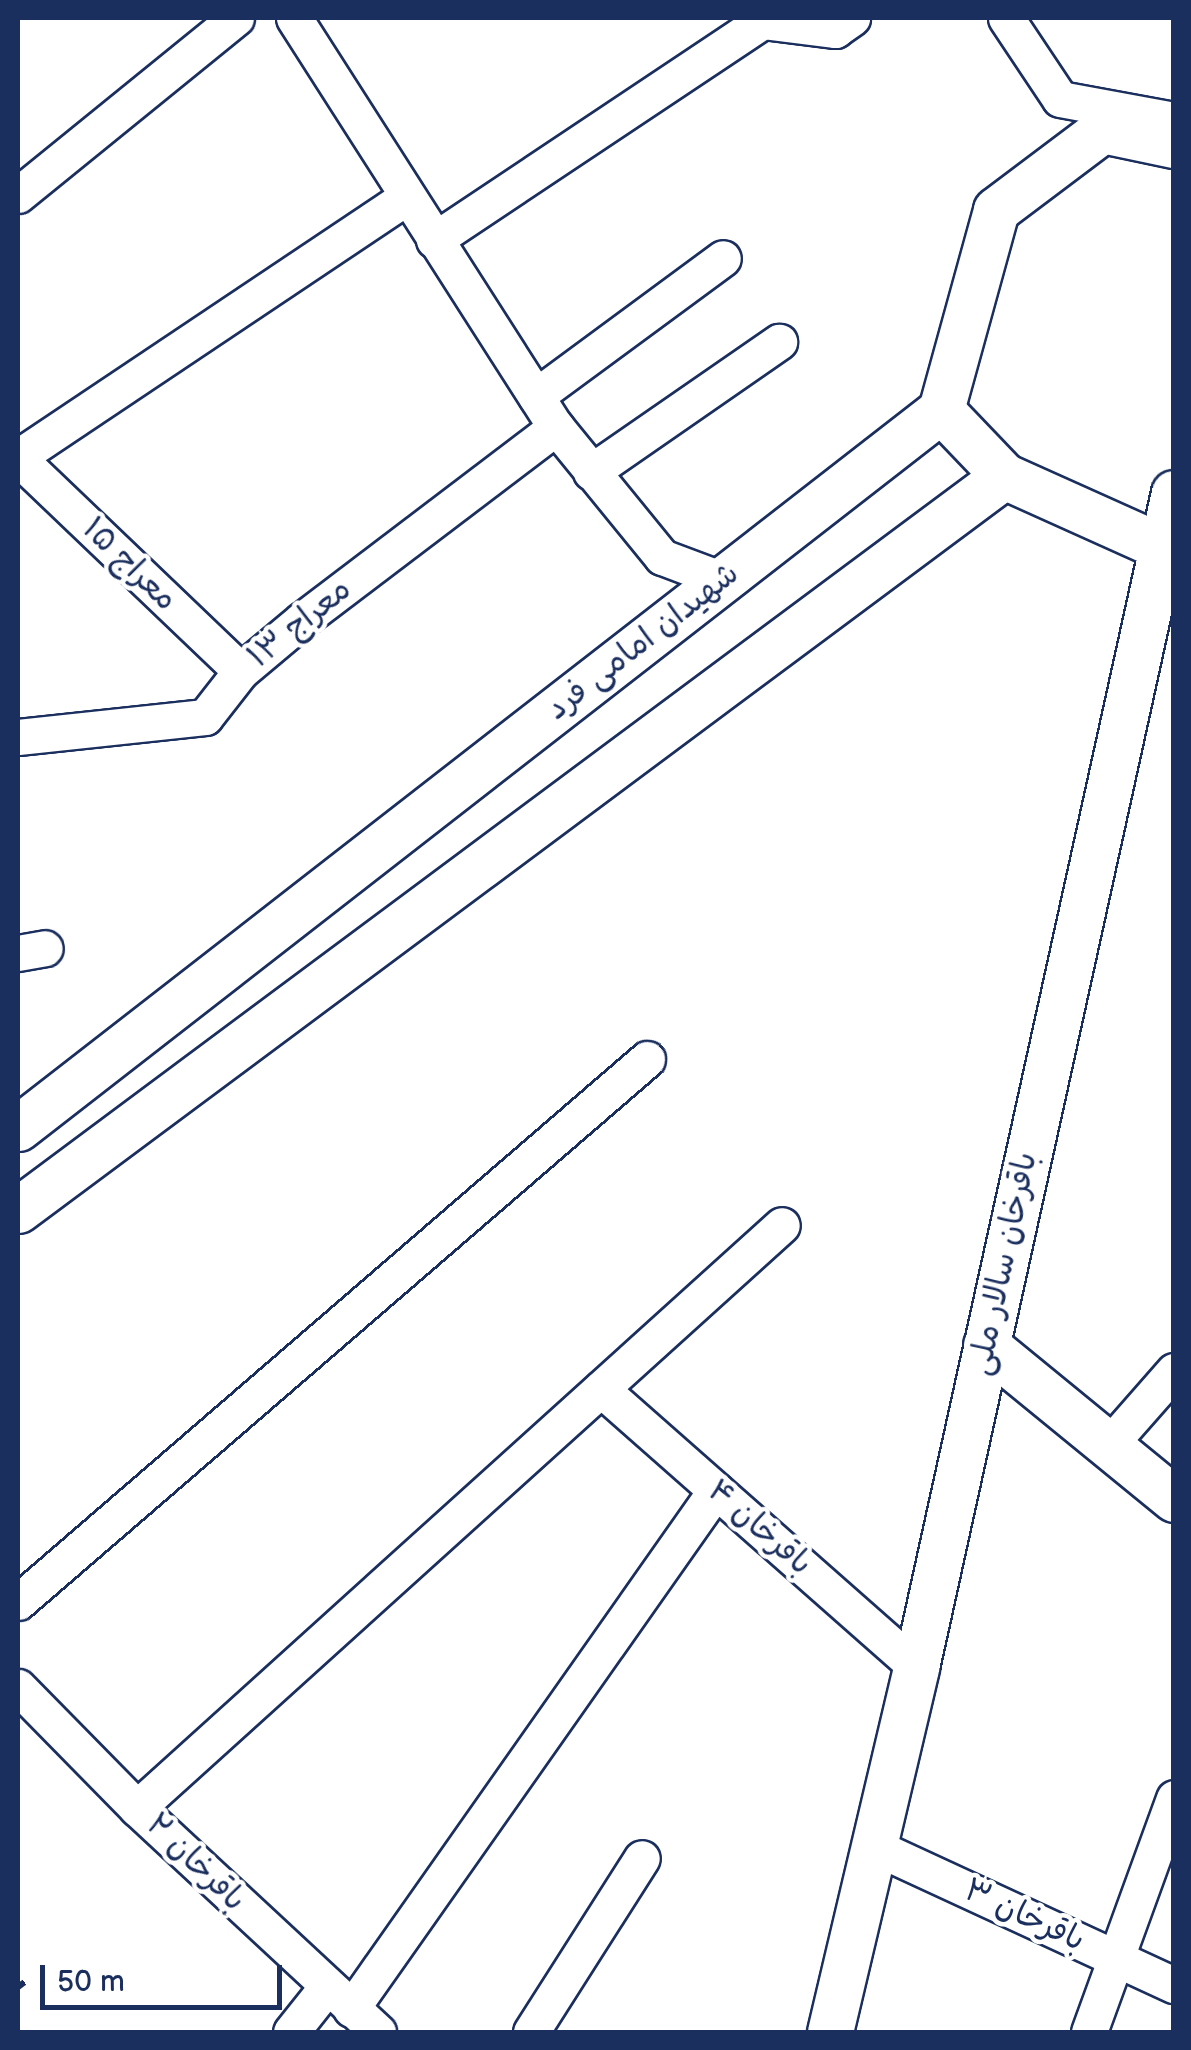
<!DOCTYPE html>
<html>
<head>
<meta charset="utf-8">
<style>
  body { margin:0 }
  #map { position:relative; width:1191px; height:2050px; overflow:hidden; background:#fff; font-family:"Balsamiq Sans","Playpen Sans Arabic",sans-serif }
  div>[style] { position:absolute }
  .path>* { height:6px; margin-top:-3px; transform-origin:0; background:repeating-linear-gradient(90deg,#1b2f5e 0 8px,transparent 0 16px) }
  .roads { filter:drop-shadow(2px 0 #1b2f5e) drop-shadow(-2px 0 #1b2f5e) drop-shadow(0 2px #1b2f5e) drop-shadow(0 -2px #1b2f5e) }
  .minor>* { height:35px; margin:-17.5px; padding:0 17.5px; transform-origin:17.5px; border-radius:17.5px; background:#fff }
  .tertiary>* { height:45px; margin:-22.5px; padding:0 22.5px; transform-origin:22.5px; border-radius:22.5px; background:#fff }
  span { translate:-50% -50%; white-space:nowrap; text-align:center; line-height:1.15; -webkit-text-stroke:9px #fff; paint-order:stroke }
  .street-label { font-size:32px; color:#1b2f5e }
  .frame { position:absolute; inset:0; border:20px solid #1b2f5e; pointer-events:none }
  .scale { position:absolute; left:40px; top:1965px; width:242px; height:45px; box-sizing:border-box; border:5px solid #1b2f5e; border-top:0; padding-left:12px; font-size:30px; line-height:35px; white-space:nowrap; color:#1b2f5e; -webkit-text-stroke:8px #fff; paint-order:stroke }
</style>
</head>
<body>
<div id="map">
  <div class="path">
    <i style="left:18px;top:1987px;width:10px;rotate:-37deg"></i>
  </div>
  <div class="roads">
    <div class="minor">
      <i style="left:294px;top:18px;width:486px;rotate:57.4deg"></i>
      <i style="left:556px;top:427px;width:168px;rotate:50.8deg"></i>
      <i style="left:662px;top:557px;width:65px;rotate:20.7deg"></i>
      <i style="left:1006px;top:18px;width:97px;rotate:56.3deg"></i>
      <i style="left:1060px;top:99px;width:116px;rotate:10.4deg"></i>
      <i style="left:18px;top:195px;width:281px;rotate:-39.1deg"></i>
      <i style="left:434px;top:240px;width:394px;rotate:-33.7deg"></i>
      <i style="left:762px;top:21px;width:74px;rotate:7deg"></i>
      <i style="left:835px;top:30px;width:21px;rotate:-35deg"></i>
      <i style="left:536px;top:396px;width:232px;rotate:-36.4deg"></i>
      <i style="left:18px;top:457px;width:468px;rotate:-33.8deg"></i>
      <i style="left:18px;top:458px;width:308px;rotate:43.7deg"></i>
      <i style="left:591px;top:472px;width:229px;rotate:-34.7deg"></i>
      <i style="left:18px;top:737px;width:188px;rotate:-6.1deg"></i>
      <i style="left:205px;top:717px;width:58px;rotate:-52deg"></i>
      <i style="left:241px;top:671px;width:80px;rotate:-39.9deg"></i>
      <i style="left:302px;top:620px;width:319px;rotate:-37.2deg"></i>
      <i style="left:18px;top:953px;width:27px;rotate:-10deg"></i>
      <i style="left:601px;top:1389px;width:420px;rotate:41.4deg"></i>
      <i style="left:1108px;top:1446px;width:100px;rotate:-48.7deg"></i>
      <i style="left:18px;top:1602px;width:831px;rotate:-40.8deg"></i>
      <i style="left:18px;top:1687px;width:170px;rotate:45.5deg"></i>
      <i style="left:137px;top:1808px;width:329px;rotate:42.9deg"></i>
      <i style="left:137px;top:1808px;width:869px;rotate:-42.11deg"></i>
      <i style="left:875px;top:1847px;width:329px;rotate:24.8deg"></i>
      <i style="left:351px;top:2009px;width:634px;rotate:-54.88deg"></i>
      <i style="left:291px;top:2032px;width:56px;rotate:-51.5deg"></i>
      <i style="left:531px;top:2032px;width:206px;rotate:-57.5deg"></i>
      <i style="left:1089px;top:2032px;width:249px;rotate:-70deg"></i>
    </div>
    <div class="tertiary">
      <i style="left:941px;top:410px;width:91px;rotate:46.3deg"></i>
      <i style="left:18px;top:1128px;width:1169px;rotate:-37.88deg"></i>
      <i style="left:941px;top:410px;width:207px;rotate:-74.6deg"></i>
      <i style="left:996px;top:210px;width:133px;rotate:-37deg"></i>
      <i style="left:1102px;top:130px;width:74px;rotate:11.8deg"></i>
      <i style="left:18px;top:1210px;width:1229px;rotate:-36.66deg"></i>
      <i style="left:1004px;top:476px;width:173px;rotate:24.2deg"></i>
      <i style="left:986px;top:1345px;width:243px;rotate:39.3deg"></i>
      <i style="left:830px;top:2032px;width:375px;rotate:-76.7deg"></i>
      <i style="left:916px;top:1667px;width:1202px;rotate:-77.61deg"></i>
    </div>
  </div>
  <div class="street-label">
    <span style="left:129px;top:565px;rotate:44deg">معراج ۱۵</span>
    <span style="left:300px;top:624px;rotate:-39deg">معراج ۱۳</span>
    <span style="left:643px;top:642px;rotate:-38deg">شهیدان امامی فرد</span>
    <span style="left:1004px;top:1264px;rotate:-78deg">باقرخان سالار ملی</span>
    <span style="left:759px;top:1528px;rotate:41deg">باقرخان ۴</span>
    <span style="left:195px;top:1863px;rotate:44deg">باقرخان ۲</span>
    <span style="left:1024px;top:1916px;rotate:25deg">باقرخان ۳</span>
  </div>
  <div class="frame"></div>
  <div class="scale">50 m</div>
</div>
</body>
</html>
